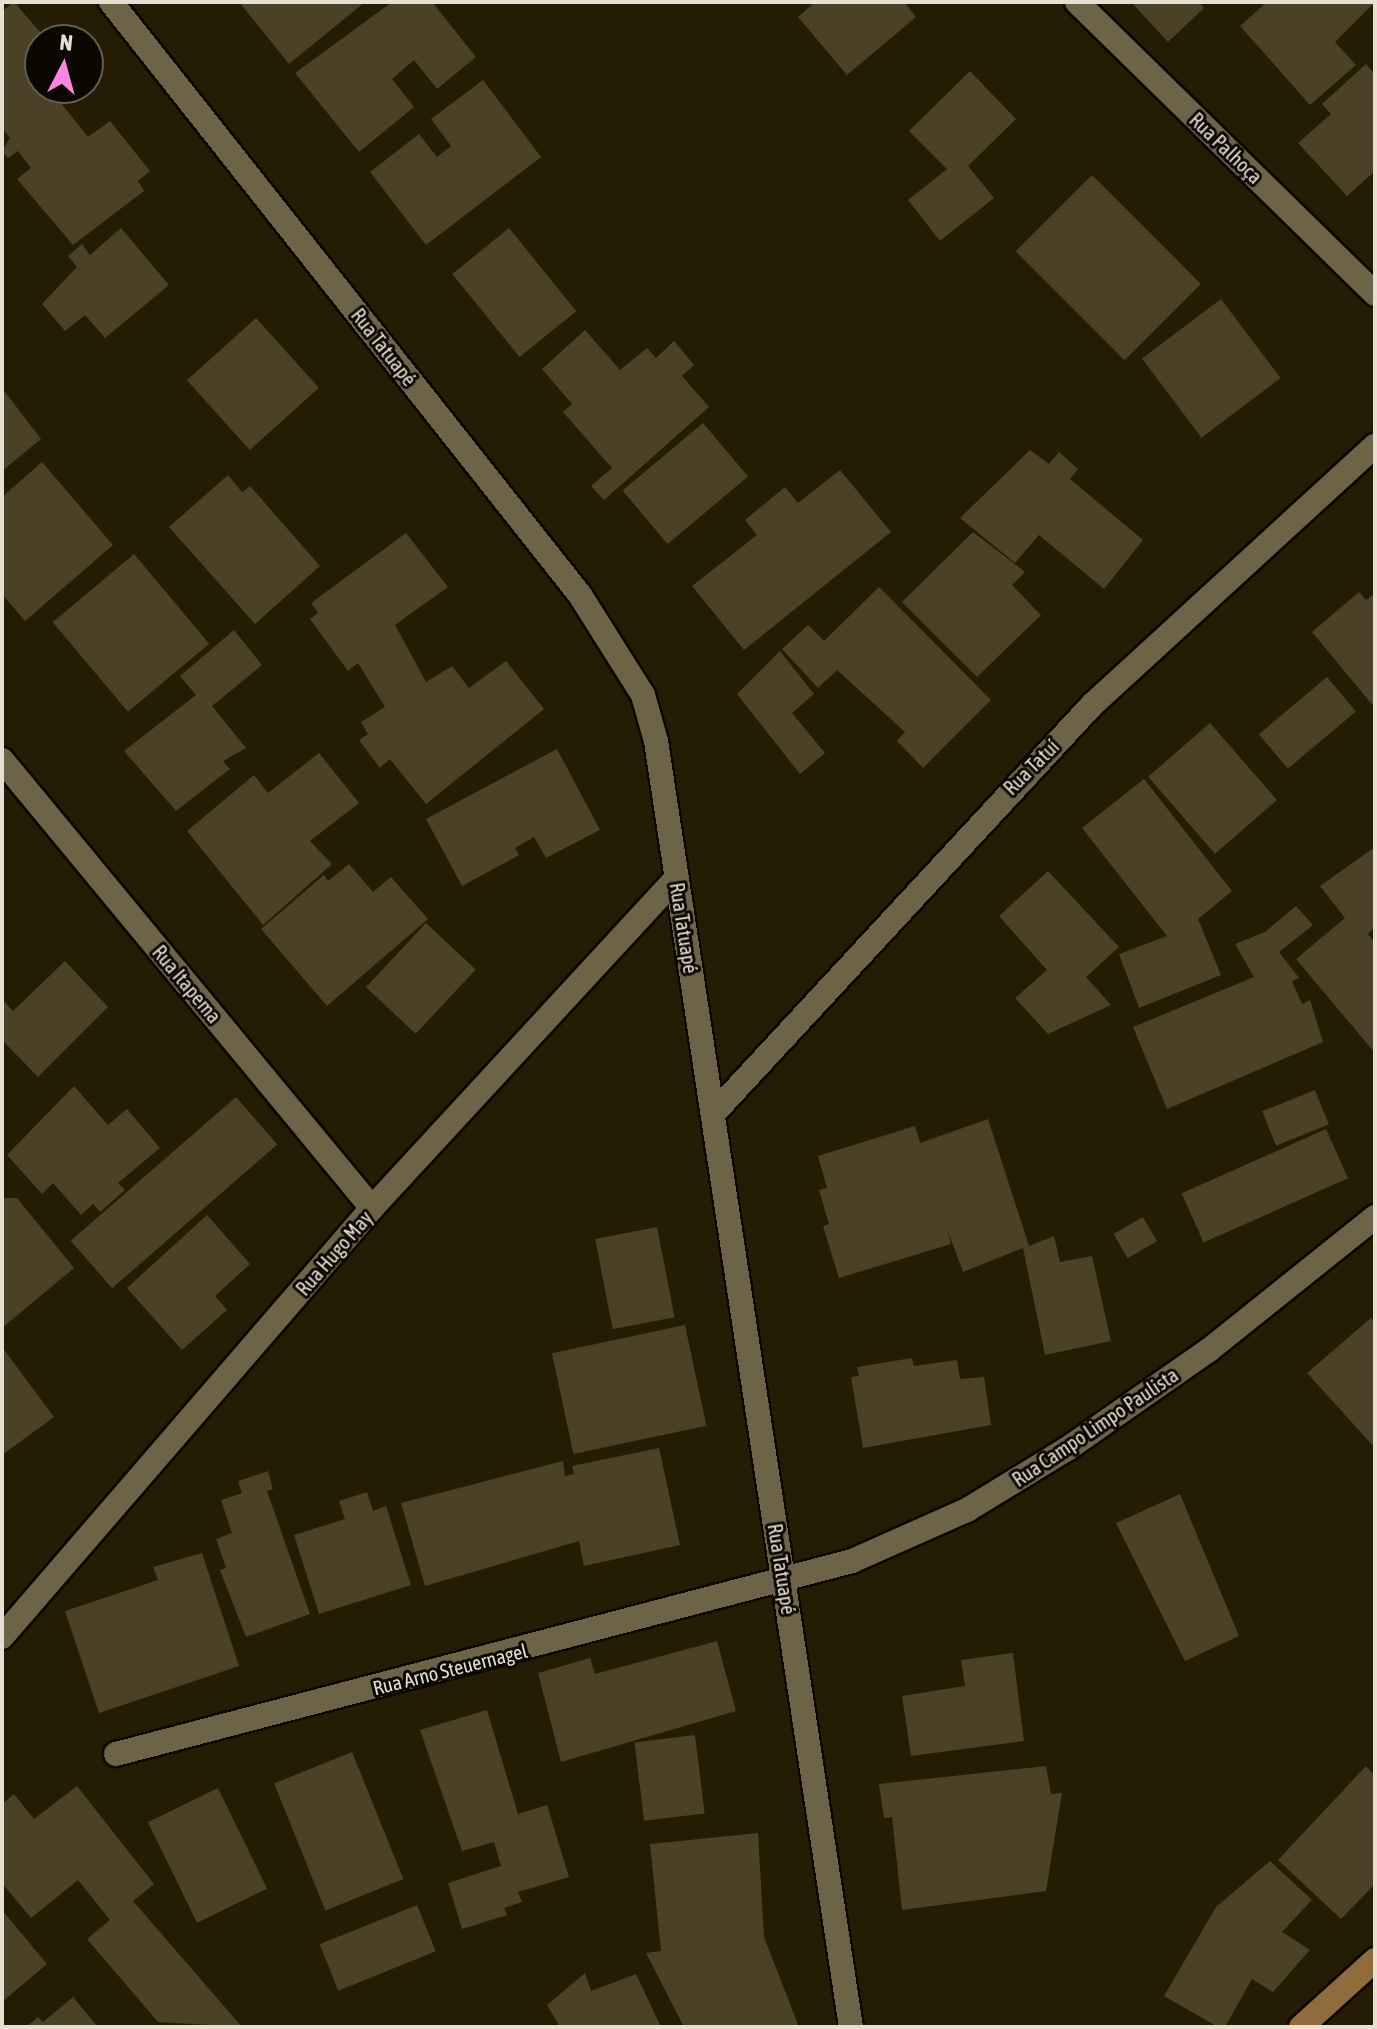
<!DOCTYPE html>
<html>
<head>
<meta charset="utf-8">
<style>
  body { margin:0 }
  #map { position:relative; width:1377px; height:2029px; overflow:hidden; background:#251d03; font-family:"Asap Condensed",sans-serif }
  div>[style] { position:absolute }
  .building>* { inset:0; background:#4a4127; transform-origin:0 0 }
  .roads { filter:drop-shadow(2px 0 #0e0700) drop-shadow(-2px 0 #0e0700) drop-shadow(0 2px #0e0700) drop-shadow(0 -2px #0e0700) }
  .street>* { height:24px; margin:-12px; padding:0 12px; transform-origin:12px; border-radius:12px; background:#6d6448 }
  .secondary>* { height:24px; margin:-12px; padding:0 12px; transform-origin:12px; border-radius:12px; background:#8e6c3c }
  span { translate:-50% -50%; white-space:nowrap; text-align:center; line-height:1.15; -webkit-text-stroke:6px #0b0701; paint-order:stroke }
  .street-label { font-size:20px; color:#e5e0d1 }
  .frame { position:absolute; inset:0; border:4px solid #e5e0d1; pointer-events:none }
  .north { position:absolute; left:24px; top:24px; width:80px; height:80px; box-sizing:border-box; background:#0b0701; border:2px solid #625e54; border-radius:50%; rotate:6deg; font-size:22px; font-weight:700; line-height:32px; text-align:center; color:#e5e0d1 }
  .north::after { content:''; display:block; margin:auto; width:28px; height:36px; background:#fd86e2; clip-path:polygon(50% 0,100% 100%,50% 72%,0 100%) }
</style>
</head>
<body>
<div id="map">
  <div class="building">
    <i style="clip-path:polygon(14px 2px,47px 40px,40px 40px,33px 67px,40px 88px,49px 88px,88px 137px,110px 121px,150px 171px,138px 181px,144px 191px,73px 245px,17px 179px,31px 168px,18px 151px,8px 158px,2px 151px,10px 138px,2px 128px,2px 11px)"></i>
    <i style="clip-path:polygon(239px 2px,365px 2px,289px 64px)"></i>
    <i style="clip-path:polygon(392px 2px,432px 2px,476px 57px,437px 89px,414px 60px,392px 79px,414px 107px,359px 152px,295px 73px)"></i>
    <i style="clip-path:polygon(815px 2px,904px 2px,916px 17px,847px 75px,798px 17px)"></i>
    <i style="clip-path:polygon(1131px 2px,1199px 2px,1204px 8px,1168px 42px)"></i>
    <i style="clip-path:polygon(1267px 2px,1375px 2px,1335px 42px,1356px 65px,1310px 105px,1240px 26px)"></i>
    <i style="clip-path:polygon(1366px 64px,1375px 74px,1375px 171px,1347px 196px,1298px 143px,1331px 114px,1322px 104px)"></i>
    <i style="clip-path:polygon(970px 71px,1016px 119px,968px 166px,994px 198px,940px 241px,908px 200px,947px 169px,909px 131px)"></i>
    <i style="clip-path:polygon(483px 80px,541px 157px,426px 245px,370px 172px,419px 134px,437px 157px,451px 146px,431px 119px)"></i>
    <i style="left:1092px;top:175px;width:154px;height:108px;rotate:45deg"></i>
    <i style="clip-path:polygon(121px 228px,169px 285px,105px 338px,85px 315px,65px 331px,42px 304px,77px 267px,68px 256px,82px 244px,90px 255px)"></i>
    <i style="left:509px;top:228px;width:107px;height:73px;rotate:51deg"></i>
    <i style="left:1221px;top:299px;width:99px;height:99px;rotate:53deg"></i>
    <i style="left:256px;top:318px;width:94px;height:93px;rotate:48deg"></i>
    <i style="clip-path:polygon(585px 330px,620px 370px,647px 348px,656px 358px,674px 341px,694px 365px,682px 376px,709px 407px,604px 500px,591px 486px,612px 468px,563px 412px,572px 404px,542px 369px)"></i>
    <i style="clip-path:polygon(2px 388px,41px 439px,2px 471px)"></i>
    <i style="left:703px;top:423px;width:70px;height:105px;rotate:50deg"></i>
    <i style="clip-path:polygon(1030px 450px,1049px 464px,1059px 452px,1078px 469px,1070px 479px,1143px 540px,1104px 589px,1039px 535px,1015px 563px,960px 518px)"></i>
    <i style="clip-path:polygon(42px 462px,113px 545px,25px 621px,2px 594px,2px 497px)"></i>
    <i style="clip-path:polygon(840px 470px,891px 532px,744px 650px,692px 586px,757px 535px,745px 520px,785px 487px,798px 503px)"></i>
    <i style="clip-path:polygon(228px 475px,242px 492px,250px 486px,320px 566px,255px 624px,169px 527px)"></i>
    <i style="clip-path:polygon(973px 532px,1025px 572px,1012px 585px,1041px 615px,977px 677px,902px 602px)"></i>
    <i style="clip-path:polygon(406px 533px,448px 587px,395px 625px,426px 682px,452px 666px,469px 688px,506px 661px,544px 709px,426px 804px,390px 759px,380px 768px,359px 740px,368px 734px,361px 722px,385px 707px,358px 663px,348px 671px,310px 619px,318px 613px,311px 603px)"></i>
    <i style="left:134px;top:554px;width:117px;height:106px;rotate:50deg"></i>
    <i style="clip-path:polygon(879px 587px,991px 700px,923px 768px,897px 741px,905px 732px,837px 670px,818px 688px,782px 649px,808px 625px,824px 641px)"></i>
    <i style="clip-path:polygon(1359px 592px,1366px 600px,1375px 593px,1375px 708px,1312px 632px)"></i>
    <i style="clip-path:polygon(234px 630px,262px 665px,212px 706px,246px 748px,223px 761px,230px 769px,176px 811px,124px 751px,196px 695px,180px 676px)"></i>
    <i style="clip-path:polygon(780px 651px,814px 694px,792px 713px,825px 753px,800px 774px,737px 694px)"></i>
    <i style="left:1327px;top:677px;width:45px;height:89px;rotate:50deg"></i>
    <i style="left:1210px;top:723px;width:102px;height:82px;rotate:49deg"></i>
    <i style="clip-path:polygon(557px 749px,600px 830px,546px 858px,534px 837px,515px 848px,519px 855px,462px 886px,426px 819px)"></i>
    <i style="clip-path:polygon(319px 753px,359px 803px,310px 841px,332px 864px,263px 925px,187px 831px,254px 775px,268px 793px)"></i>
    <i style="clip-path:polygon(1144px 779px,1232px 891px,1198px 919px,1221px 975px,1139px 1008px,1119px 954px,1167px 936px,1082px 828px)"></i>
    <i style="clip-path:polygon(1375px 847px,1375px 927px,1368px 934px,1375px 943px,1375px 1053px,1296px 959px,1345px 918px,1320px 886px)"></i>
    <i style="clip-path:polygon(349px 864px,373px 892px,391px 877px,428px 919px,327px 1006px,261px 929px,324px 875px,328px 881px)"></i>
    <i style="clip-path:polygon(1048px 871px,1119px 947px,1086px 977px,1111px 1005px,1048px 1034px,1015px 998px,1047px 970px,999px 916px)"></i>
    <i style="clip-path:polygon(1296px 906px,1313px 925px,1279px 952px,1299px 978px,1292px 981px,1302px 1004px,1310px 1000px,1323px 1042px,1167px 1109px,1133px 1027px,1254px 977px,1235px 944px,1265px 932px)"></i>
    <i style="left:426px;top:923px;width:68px;height:88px;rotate:43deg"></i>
    <i style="clip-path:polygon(65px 961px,108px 1007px,38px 1077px,2px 1040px,2px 999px,13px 1011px)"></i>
    <i style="clip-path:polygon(74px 1086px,108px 1125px,127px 1109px,160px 1148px,118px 1183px,125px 1190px,100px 1212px,93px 1204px,81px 1215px,53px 1183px,42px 1194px,7px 1155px)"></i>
    <i style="left:1315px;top:1090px;width:37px;height:57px;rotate:68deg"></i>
    <i style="left:236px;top:1097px;width:63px;height:219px;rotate:49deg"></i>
    <i style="clip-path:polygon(988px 1119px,1029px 1246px,1054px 1236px,1060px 1262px,1092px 1256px,1111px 1341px,1045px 1355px,1023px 1248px,963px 1272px,947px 1229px,951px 1244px,839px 1278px,823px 1226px,829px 1224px,819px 1190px,827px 1188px,818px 1156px,915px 1126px,920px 1143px)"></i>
    <i style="left:1326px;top:1129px;width:54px;height:158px;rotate:66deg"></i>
    <i style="clip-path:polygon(2px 1198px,17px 1198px,74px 1268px,2px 1328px)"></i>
    <i style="clip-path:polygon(207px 1215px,250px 1264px,215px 1296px,227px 1310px,182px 1350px,127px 1288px)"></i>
    <i style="left:1143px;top:1217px;width:28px;height:34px;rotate:60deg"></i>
    <i style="left:657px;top:1227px;width:92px;height:63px;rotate:79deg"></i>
    <i style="clip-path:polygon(1371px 1318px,1375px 1322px,1375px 1448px,1307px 1373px)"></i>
    <i style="left:685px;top:1325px;width:103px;height:136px;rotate:78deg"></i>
    <i style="clip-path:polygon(2px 1347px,54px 1417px,2px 1455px)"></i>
    <i style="clip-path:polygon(912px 1358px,914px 1366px,957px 1360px,960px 1379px,984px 1377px,991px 1425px,863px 1448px,851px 1377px,859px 1376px,857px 1367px)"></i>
    <i style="clip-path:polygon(659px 1448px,680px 1545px,584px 1566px,579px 1541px,425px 1586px,401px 1503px,563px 1461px,565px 1476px,574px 1474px,572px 1466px)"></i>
    <i style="clip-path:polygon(268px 1471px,273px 1489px,267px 1491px,310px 1614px,246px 1637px,220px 1570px,226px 1568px,216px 1539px,232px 1533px,221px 1500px,242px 1493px,238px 1481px)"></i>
    <i style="clip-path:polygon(367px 1492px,373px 1511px,386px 1506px,411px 1585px,319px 1614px,294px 1535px,345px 1519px,339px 1501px)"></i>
    <i style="clip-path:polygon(1180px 1494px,1239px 1636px,1185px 1661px,1116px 1523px)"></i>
    <i style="clip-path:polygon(202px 1553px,239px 1666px,99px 1713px,65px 1611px,158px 1580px,153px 1567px)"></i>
    <i style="clip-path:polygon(717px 1641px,736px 1711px,561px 1762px,538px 1673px,590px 1658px,595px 1674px)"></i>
    <i style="clip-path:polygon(1013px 1653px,1024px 1741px,911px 1756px,902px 1696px,965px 1686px,961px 1660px)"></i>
    <i style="clip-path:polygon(487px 1710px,518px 1814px,547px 1805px,569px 1877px,518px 1892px,522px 1902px,504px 1908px,507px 1915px,462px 1929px,448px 1883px,501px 1866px,494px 1842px,462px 1851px,420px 1730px)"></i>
    <i style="left:695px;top:1735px;width:79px;height:61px;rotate:83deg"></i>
    <i style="left:352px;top:1752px;width:137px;height:84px;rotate:68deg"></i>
    <i style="clip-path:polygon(1046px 1766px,1051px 1794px,1062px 1793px,1046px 1891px,902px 1910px,892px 1817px,884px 1818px,879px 1784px)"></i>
    <i style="clip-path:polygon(1366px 1766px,1375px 1776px,1375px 1884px,1341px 1919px,1278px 1860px)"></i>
    <i style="clip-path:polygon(77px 1786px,154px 1884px,133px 1901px,242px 2027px,158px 2022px,87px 1939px,110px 1920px,78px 1880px,31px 1918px,2px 1883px,2px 1804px,14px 1794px,34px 1819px)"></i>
    <i style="left:218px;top:1788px;width:112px;height:78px;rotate:64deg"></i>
    <i style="clip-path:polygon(758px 1833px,764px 1937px,799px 2027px,684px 2027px,646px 1953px,661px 1951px,650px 1844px)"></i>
    <i style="clip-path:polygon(1270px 1861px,1312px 1900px,1282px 1932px,1310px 1950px,1273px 1992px,1252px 1979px,1225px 2027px,1218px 2027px,1164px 1996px,1216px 1907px)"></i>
    <i style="left:417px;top:1905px;width:50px;height:105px;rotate:68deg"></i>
    <i style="clip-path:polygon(2px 1910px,47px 1964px,2px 2002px)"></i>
    <i style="clip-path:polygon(585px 1973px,591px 1991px,636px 1974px,661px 2027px,560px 2027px,547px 2005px)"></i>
    <i style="clip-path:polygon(73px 1997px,98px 2027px,26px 2027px,38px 2017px,43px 2022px)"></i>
  </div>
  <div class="roads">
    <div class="street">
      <i style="left:111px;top:2px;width:756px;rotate:51.66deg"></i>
      <i style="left:580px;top:595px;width:118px;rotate:57.8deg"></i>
      <i style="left:643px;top:695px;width:48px;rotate:74.2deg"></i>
      <i style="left:656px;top:741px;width:1301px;rotate:81.38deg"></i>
      <i style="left:1077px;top:2px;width:417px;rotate:44.4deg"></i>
      <i style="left:2px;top:760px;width:581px;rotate:50.45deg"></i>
      <i style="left:713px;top:1114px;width:558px;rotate:-47.18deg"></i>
      <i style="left:1092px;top:705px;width:384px;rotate:-42.5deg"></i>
      <i style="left:2px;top:1637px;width:567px;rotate:-49.22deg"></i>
      <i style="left:372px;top:1208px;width:449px;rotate:-47.3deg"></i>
      <i style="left:116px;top:1754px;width:761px;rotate:-14.69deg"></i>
      <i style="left:852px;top:1561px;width:126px;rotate:-23.9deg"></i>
      <i style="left:967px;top:1510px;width:117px;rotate:-31.4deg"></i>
      <i style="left:1067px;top:1449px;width:173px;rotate:-34.9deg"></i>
      <i style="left:1209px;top:1350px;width:213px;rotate:-38.7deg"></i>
    </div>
    <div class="secondary">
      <i style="left:1301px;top:2027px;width:100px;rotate:-42.2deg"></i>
    </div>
  </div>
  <div class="street-label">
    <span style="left:1226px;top:148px;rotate:44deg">Rua Palhoça</span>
    <span style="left:384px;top:347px;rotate:52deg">Rua Tatuapé</span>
    <span style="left:1031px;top:767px;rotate:-45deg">Rua Tatuí</span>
    <span style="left:684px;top:928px;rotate:81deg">Rua Tatuapé</span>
    <span style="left:187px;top:984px;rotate:50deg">Rua Itapema</span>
    <span style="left:334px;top:1253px;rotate:-49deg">Rua Hugo May</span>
    <span style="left:1095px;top:1427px;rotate:-34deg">Rua Campo Limpo Paulista</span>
    <span style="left:782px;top:1569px;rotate:81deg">Rua Tatuapé</span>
    <span style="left:450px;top:1669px;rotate:-14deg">Rua Arno Steuernagel</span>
  </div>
  <div class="frame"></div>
  <div class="north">N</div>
</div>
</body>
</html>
